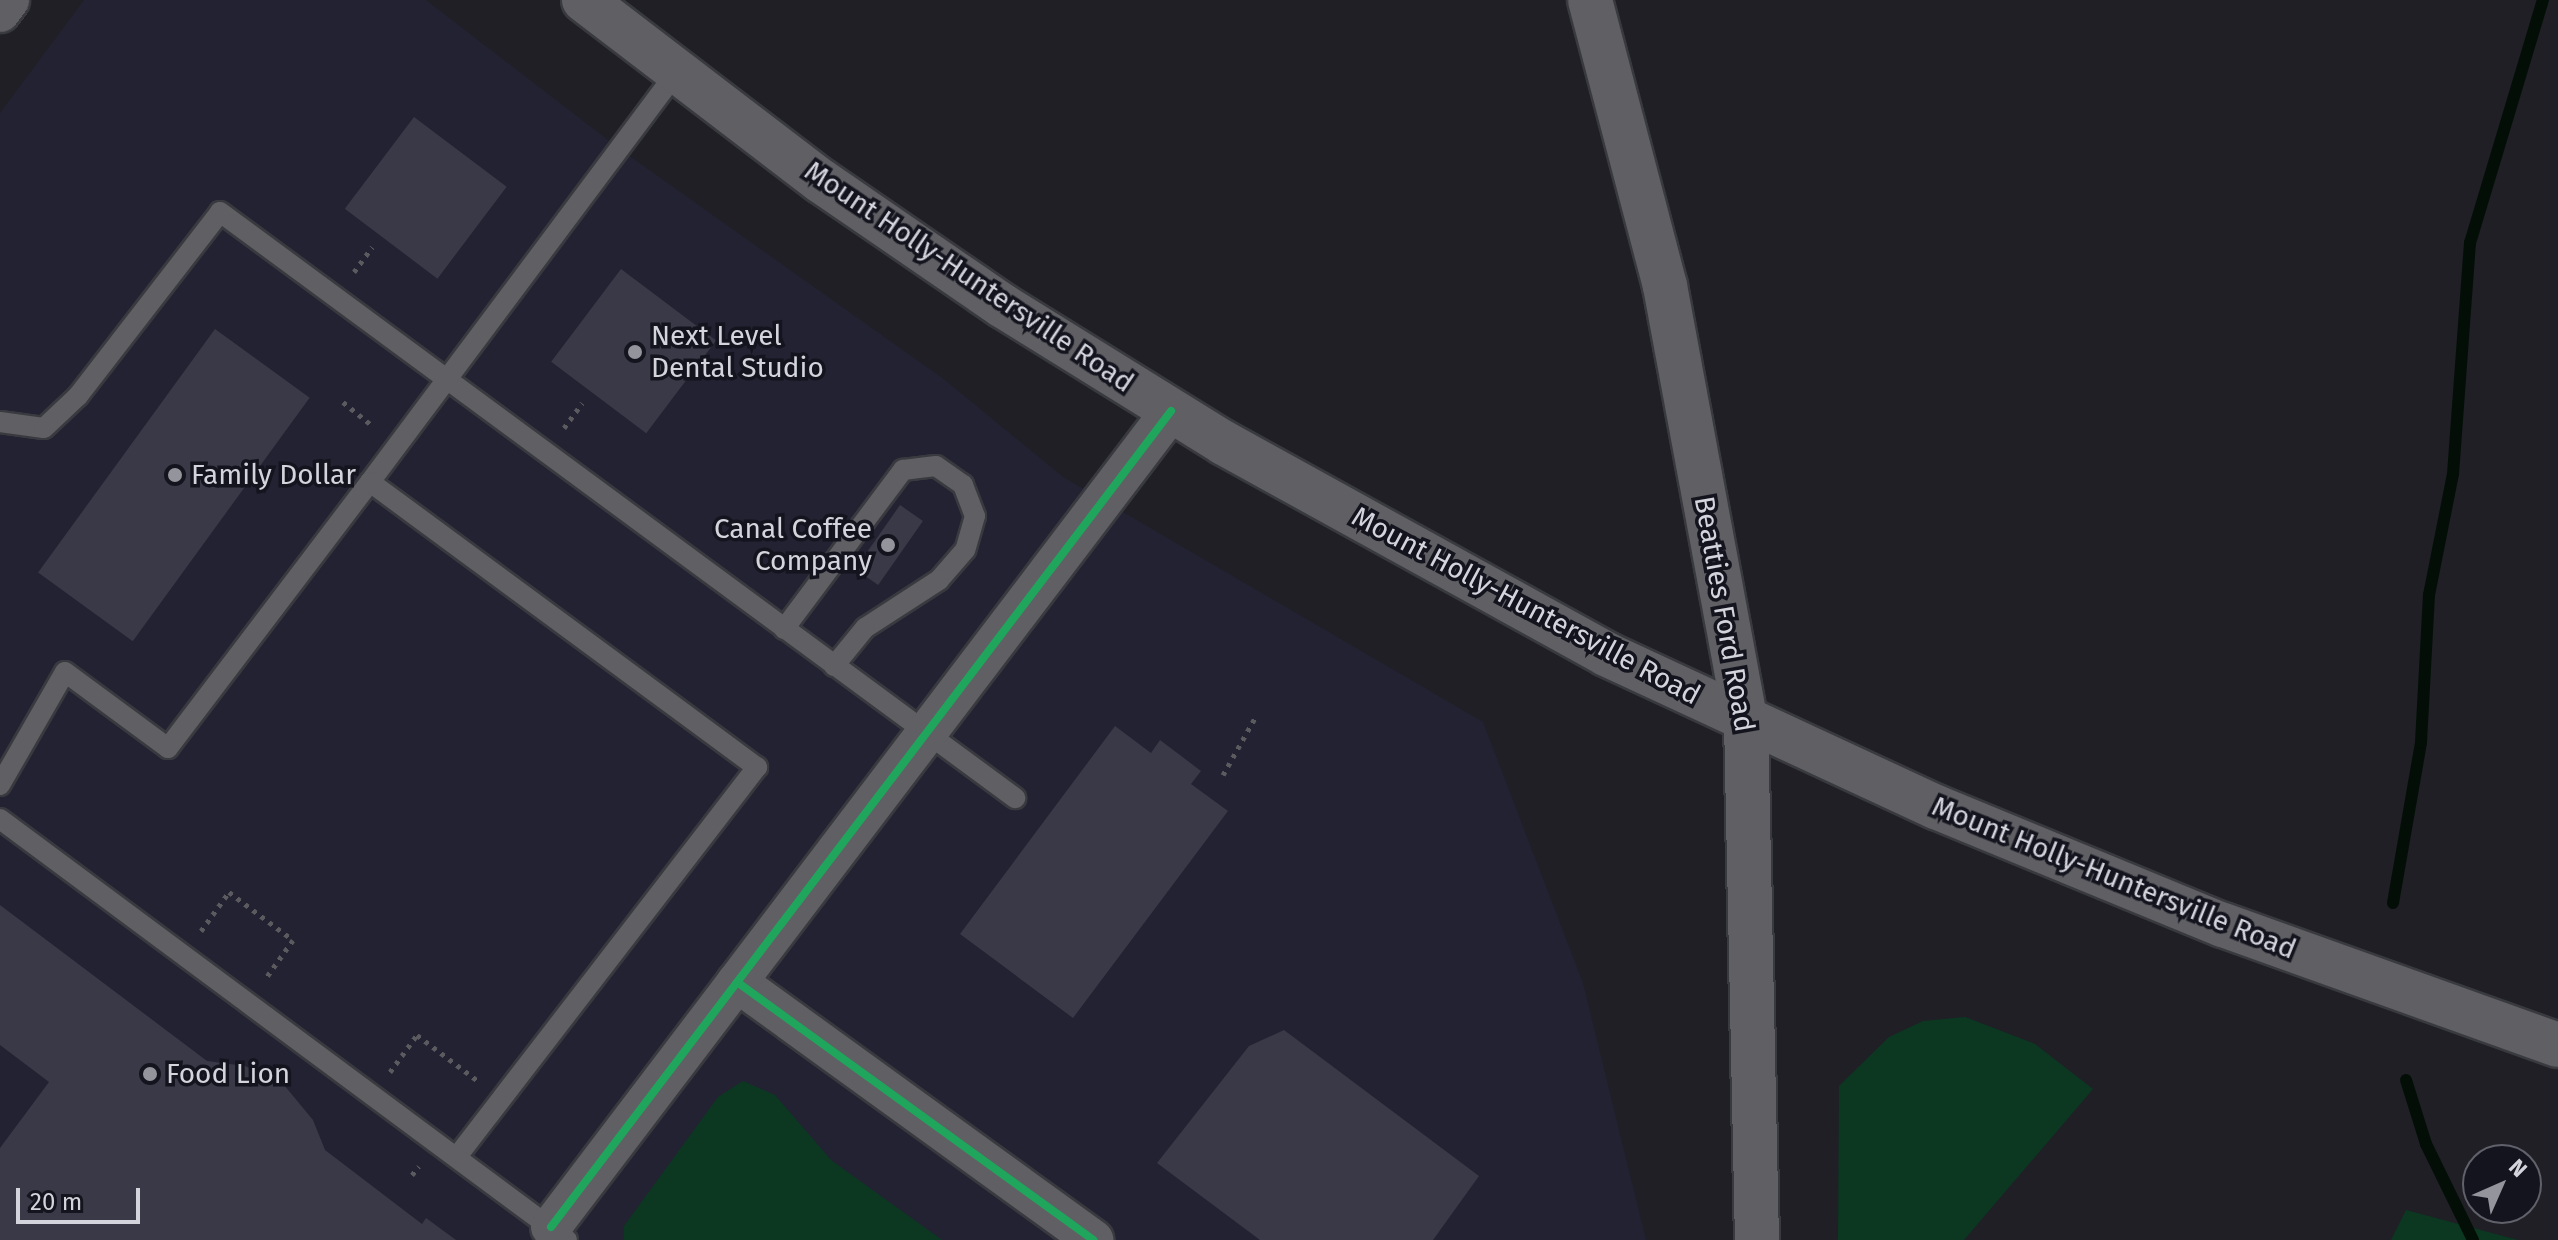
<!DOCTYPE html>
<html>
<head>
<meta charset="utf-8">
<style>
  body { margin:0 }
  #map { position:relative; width:2558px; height:1240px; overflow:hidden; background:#1f1f25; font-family:"Fira Sans",sans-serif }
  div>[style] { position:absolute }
  .built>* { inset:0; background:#222232 }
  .green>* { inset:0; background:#0c3822 }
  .stream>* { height:12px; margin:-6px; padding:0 6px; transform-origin:6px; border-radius:6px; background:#030f06 }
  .building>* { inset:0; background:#393947; transform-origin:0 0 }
  .path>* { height:5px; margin-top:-2.5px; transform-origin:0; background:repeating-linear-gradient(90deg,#5a5a5f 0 4px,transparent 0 10px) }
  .roads { filter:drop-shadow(2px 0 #393a3f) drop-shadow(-2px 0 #393a3f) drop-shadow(0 2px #393a3f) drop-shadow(0 -2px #393a3f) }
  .service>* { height:20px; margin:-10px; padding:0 10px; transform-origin:10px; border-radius:10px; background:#5f5f64 }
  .minor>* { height:40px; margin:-20px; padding:0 20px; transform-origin:20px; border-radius:20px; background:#5f5f64 }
  .secondary>* { height:44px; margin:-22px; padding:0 22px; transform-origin:22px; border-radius:22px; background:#5f5f64 }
  .cycleway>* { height:8px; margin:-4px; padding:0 4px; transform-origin:4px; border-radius:4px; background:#20a55d }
  .dots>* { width:22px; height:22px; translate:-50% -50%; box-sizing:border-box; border:4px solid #13141e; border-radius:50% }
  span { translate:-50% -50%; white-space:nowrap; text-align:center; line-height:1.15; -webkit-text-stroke:7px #13141e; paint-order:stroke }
  .street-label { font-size:28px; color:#d3d4dc }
  .poi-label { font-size:28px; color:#d3d4dc }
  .left { translate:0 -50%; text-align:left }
  .right { translate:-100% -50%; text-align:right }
  .north { position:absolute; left:2462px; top:1144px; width:80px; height:80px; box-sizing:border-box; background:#13141e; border:2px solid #60616a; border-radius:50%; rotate:45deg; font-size:22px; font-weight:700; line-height:32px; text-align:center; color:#d3d4dc }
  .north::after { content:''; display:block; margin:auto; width:28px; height:36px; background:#94959c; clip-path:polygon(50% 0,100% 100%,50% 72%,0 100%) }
  .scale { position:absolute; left:16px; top:1188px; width:124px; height:36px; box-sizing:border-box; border:4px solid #d3d4dc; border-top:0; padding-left:10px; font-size:24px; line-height:28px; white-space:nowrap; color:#d3d4dc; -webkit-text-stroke:6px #13141e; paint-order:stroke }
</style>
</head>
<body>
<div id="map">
  <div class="built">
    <i style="clip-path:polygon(84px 0,426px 0,617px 147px,945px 380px,1063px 477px,1483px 722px,1583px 983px,1646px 1240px,0 1240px,0 113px)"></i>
  </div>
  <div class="green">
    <i style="clip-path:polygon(1965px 1017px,2035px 1044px,2093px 1089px,1964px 1240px,1838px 1240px,1839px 1086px,1889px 1037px,1923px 1021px)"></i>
    <i style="clip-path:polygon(743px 1081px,775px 1095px,831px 1160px,942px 1240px,624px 1240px,624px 1226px,718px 1097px)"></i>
    <i style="clip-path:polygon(2406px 1210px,2518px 1240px,2391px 1240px)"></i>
  </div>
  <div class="stream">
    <i style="left:2393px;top:903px;width:163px;rotate:-80.1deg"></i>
    <i style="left:2421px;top:742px;width:147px;rotate:-86.9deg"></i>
    <i style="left:2429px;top:595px;width:123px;rotate:-78.8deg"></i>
    <i style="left:2453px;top:474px;width:232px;rotate:-85.8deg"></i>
    <i style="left:2470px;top:243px;width:254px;rotate:-73.3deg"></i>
    <i style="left:2406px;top:1080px;width:67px;rotate:72.6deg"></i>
    <i style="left:2426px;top:1144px;width:107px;rotate:63.9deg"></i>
  </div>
  <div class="building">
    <i style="left:414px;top:117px;width:116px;height:115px;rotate:37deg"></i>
    <i style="left:621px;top:269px;width:119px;height:116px;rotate:37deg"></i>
    <i style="left:215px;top:329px;width:117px;height:301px;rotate:36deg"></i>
    <i style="left:900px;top:505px;width:28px;height:78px;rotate:35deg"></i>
    <i style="clip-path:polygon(1115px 726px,1151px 753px,1160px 740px,1201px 771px,1191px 784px,1228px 811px,1073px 1018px,960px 934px)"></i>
    <i style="clip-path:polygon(0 905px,207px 1061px,245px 1066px,284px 1085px,313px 1120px,325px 1150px,422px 1224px,426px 1218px,456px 1240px,0 1240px,0 1148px,49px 1082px,0 1045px)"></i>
    <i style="clip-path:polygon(1284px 1030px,1479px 1176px,1433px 1240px,1260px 1240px,1157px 1163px,1249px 1046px)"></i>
  </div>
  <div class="path">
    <i style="left:354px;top:272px;width:31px;rotate:-54deg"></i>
    <i style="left:343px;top:402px;width:38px;rotate:39deg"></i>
    <i style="left:564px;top:428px;width:31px;rotate:-54deg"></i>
    <i style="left:1223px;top:775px;width:65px;rotate:-60.7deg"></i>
    <i style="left:201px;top:931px;width:48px;rotate:-54.3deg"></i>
    <i style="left:229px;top:892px;width:80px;rotate:36.9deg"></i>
    <i style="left:293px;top:940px;width:47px;rotate:125.4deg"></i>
    <i style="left:390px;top:1072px;width:46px;rotate:-53.9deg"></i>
    <i style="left:417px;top:1035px;width:76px;rotate:37deg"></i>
    <i style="left:412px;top:1175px;width:11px;rotate:-52deg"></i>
  </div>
  <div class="roads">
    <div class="service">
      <i style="left:0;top:422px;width:44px;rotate:7.8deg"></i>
      <i style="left:44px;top:428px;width:47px;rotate:-43.3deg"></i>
      <i style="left:78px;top:396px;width:232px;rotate:-52.3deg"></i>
      <i style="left:220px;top:212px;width:988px;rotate:36.39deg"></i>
      <i style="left:370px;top:482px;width:511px;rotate:-53.2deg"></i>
      <i style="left:784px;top:629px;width:199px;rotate:-53.2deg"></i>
      <i style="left:903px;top:470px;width:33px;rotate:-7deg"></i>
      <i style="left:936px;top:466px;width:33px;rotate:35deg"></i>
      <i style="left:963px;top:485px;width:33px;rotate:69deg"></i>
      <i style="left:975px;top:516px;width:35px;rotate:106deg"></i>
      <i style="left:965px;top:550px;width:40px;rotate:131deg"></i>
      <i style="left:939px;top:580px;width:88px;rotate:147deg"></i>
      <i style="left:865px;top:628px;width:49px;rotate:129.2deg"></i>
      <i style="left:0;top:785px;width:130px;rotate:-60.1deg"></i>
      <i style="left:65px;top:672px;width:128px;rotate:36.4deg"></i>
      <i style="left:168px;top:748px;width:334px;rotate:-52.8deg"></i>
      <i style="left:370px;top:482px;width:481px;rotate:36.4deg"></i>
      <i style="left:757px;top:767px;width:492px;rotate:127.6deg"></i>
      <i style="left:0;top:819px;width:706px;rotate:36.59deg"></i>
    </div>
    <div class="minor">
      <i style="left:0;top:12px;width:15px;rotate:-53deg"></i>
      <i style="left:737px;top:982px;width:440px;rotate:35.9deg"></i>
      <i style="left:551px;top:1227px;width:1025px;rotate:-52.77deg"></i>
    </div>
    <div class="secondary">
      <i style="left:584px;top:0;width:298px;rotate:37.4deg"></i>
      <i style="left:821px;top:181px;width:221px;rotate:34.5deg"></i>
      <i style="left:1003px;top:306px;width:260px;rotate:31.8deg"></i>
      <i style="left:1224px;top:443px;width:436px;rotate:28.9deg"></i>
      <i style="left:1606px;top:654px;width:364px;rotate:24.9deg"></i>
      <i style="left:1936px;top:807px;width:310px;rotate:22.4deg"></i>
      <i style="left:2223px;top:925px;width:356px;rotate:19.7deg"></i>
      <i style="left:1590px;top:0;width:296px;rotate:75.3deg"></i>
      <i style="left:1665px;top:286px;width:442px;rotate:79.5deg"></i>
      <i style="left:1746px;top:721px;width:519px;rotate:88.79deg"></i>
    </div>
  </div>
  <div class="cycleway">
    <i style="left:737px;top:982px;width:440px;rotate:35.9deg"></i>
    <i style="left:551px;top:1227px;width:1025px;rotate:-52.77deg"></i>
  </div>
  <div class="dots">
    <i style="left:635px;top:352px;background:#94959c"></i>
    <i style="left:175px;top:475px;background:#94959c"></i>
    <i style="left:888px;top:545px;background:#94959c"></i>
    <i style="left:150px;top:1074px;background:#94959c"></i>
  </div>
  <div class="street-label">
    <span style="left:969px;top:277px;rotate:34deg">Mount Holly-Huntersville Road</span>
    <span style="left:1526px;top:606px;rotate:28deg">Mount Holly-Huntersville Road</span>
    <span style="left:1724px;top:614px;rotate:80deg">Beatties Ford Road</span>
    <span style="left:2114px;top:878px;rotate:22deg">Mount Holly-Huntersville Road</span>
  </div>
  <div class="poi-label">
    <span class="left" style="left:651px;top:352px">Next Level<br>Dental Studio</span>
    <span class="left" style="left:191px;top:475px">Family Dollar</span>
    <span class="right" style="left:872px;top:545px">Canal Coffee<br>Company</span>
    <span class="left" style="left:166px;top:1074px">Food Lion</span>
  </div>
  <div class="north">N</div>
  <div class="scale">20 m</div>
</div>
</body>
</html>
